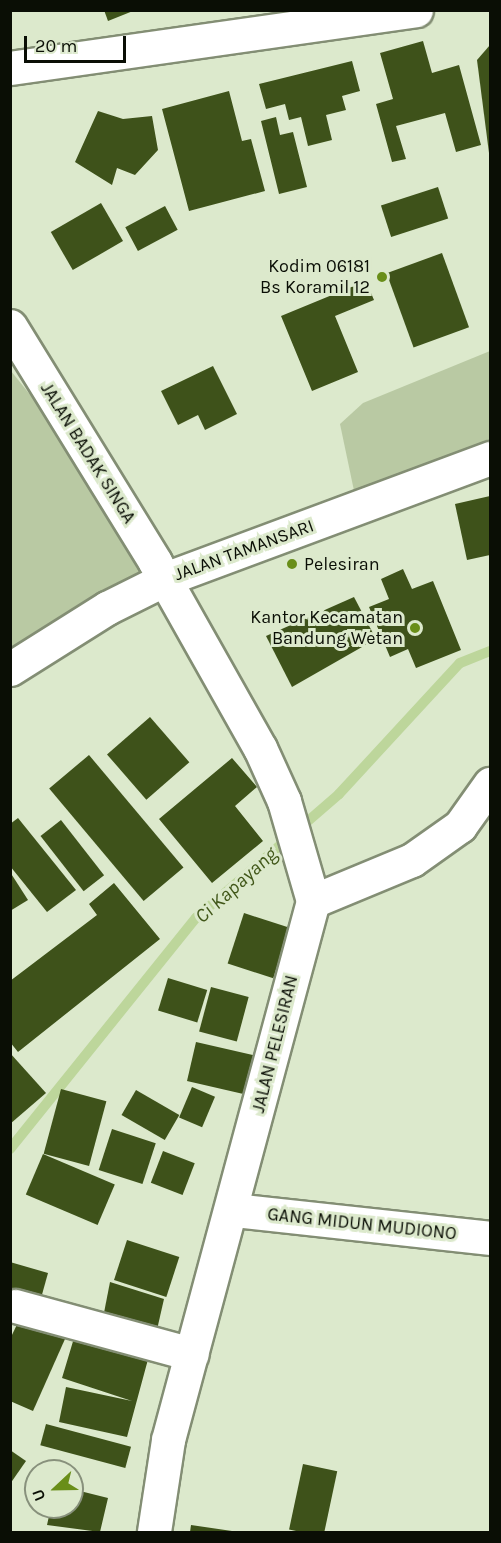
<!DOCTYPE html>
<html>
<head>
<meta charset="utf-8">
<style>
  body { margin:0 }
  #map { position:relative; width:501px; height:1543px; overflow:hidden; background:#dce9cc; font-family:Karla,sans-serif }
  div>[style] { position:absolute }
  .green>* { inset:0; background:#b9c9a3 }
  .stream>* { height:10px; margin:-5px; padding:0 5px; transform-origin:5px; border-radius:5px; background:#bdd69b }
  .building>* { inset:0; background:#3e521a; transform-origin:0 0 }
  .roads { filter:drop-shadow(2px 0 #838e74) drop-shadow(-2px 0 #838e74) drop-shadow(0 2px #838e74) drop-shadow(0 -2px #838e74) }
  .street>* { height:33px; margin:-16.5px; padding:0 16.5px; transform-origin:16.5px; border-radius:16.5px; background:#fff }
  .secondary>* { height:33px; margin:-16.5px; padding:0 16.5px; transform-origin:16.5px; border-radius:16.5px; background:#fff }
  .dots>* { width:16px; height:16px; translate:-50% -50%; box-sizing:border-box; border:3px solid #dce9cc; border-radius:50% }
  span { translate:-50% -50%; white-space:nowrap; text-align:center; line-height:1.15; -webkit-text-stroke:6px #dce9cc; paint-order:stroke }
  .poi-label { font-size:18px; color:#0a0e05 }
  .right { translate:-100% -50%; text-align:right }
  .left { translate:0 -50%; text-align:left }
  .street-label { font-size:18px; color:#0a0e05 }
  .water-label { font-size:20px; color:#415719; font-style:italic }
  .frame { position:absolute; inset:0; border:12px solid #0a0e05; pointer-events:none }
  .north { position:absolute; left:24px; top:1459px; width:60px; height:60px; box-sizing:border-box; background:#dce9cc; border:2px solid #88917c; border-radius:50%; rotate:248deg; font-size:16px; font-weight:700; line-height:24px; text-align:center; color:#0a0e05 }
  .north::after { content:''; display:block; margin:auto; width:21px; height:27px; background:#698e19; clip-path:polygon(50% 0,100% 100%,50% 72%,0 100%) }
  .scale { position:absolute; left:24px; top:36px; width:102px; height:27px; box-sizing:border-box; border:3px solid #0a0e05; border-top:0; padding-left:8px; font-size:18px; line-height:21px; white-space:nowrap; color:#0a0e05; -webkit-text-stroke:4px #dce9cc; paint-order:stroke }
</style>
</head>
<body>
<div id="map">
  <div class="green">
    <i style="clip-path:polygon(490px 351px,490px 455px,357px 505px,340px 424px,363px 403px)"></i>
    <i style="clip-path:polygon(11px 371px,163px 560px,11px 675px)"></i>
  </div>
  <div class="stream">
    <i style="left:10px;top:1149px;width:297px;rotate:-51.2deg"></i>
    <i style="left:196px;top:918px;width:189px;rotate:-40.9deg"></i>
    <i style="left:339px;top:794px;width:178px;rotate:-47.3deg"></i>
    <i style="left:460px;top:663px;width:32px;rotate:-22deg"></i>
  </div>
  <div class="building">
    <i style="clip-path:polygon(104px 10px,133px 10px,133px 11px,108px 21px)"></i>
    <i style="clip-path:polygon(423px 41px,432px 73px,459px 65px,481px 145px,456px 152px,445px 113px,396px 126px,406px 159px,392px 162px,376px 104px,393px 99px,380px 53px)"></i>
    <i style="clip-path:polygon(490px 45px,490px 153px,489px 153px,477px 60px)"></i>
    <i style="clip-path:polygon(352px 61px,360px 91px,342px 96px,346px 110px,326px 115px,332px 140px,308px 146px,301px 117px,289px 120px,285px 104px,266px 109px,259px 84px)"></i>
    <i style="clip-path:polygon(229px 91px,242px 141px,251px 139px,265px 191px,189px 211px,162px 109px)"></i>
    <i style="clip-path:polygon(98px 111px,123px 119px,152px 116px,158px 150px,135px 175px,117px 168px,112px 185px,75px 162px)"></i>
    <i style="clip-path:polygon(276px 117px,280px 135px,293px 132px,307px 187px,279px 194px,261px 121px)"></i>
    <i style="left:438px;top:187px;width:33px;height:60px;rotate:72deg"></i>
    <i style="left:101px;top:203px;width:44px;height:58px;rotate:60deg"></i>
    <i style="left:165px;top:206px;width:27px;height:45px;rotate:62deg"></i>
    <i style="left:442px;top:253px;width:79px;height:59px;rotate:70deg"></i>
    <i style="clip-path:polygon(366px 281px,374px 300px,335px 316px,358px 372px,312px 391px,281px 316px)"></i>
    <i style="clip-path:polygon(213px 366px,237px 414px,205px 430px,198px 415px,178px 425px,161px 391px)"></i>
    <i style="clip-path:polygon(490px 496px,490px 555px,467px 560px,455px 504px)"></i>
    <i style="clip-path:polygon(403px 569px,412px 589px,433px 581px,461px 650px,416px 668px,408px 649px,390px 657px,369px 607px,389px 599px,381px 579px)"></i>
    <i style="clip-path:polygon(354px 597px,376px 639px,292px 687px,266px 636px)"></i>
    <i style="left:150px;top:717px;width:60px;height:57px;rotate:49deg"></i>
    <i style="left:89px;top:755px;width:147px;height:52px;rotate:50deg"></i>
    <i style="clip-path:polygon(232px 758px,257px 787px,235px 806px,263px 841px,212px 883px,159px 819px)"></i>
    <i style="clip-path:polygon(18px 818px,76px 890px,47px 912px,10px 866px,10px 824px)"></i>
    <i style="left:61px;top:820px;width:70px;height:26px;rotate:52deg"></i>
    <i style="clip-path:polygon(10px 872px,28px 900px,10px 911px)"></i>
    <i style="clip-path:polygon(114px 883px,160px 939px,18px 1052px,10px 1042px,10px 981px,97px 915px,89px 904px)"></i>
    <i style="left:244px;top:913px;width:48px;height:53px;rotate:18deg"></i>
    <i style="left:168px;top:978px;width:41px;height:34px;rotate:17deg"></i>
    <i style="left:211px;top:987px;width:39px;height:46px;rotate:15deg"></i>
    <i style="left:196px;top:1042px;width:69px;height:40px;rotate:13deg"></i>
    <i style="clip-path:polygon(10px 1053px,46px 1093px,10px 1124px)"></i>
    <i style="left:192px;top:1087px;width:25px;height:33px;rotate:23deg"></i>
    <i style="left:61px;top:1089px;width:47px;height:67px;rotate:15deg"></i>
    <i style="left:136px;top:1090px;width:50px;height:29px;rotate:30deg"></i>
    <i style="left:112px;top:1129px;width:46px;height:43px;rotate:18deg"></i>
    <i style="left:163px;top:1151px;width:34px;height:34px;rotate:21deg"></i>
    <i style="left:43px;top:1154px;width:78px;height:44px;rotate:23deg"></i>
    <i style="left:127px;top:1240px;width:55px;height:42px;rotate:18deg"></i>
    <i style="clip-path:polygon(10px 1262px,48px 1273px,38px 1309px,10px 1302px)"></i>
    <i style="clip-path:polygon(110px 1282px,164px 1299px,156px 1334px,102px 1323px)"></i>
    <i style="clip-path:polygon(24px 1310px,69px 1330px,33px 1411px,10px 1401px,10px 1339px)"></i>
    <i style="clip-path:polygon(77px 1328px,150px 1352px,127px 1437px,59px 1422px,66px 1387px,132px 1401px,62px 1378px)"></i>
    <i style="left:46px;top:1424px;width:88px;height:22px;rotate:15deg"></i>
    <i style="clip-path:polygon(10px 1450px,26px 1461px,10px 1484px)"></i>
    <i style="left:303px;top:1464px;width:35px;height:67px;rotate:12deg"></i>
    <i style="clip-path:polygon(72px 1489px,108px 1498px,100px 1532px,47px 1525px,51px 1507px,72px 1507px)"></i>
    <i style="clip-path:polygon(191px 1525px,232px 1531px,232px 1532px,190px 1532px)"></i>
  </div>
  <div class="roads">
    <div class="street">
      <i style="left:10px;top:68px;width:410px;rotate:-8.1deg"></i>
      <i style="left:10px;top:326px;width:277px;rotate:58.4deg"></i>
      <i style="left:155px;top:562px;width:214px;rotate:60.6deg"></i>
      <i style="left:260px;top:748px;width:58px;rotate:65.6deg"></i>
      <i style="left:284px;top:801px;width:104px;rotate:73.8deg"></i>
      <i style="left:313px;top:901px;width:558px;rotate:105.06deg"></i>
      <i style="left:168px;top:1440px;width:93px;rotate:98.7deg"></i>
      <i style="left:313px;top:901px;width:107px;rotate:-22.5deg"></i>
      <i style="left:412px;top:860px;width:59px;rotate:-35.3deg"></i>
      <i style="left:460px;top:826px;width:52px;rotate:-54.5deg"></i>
      <i style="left:233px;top:1210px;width:259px;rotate:6.2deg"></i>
      <i style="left:15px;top:1306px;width:183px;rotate:15.2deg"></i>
    </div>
    <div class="secondary">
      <i style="left:10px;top:669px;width:115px;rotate:-32.2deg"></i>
      <i style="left:107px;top:608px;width:65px;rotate:-26.6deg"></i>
      <i style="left:165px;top:579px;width:347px;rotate:-20.4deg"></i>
    </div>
  </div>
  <div class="dots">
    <i style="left:382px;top:277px;background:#698e19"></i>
    <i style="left:292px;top:564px;background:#698e19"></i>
    <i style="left:415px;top:628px;background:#698e19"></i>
  </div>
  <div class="poi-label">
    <span class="right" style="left:370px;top:277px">Kodim 06181<br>Bs Koramil 12</span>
    <span class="left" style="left:304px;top:564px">Pelesiran</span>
    <span class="right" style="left:403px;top:628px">Kantor Kecamatan<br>Bandung Wetan</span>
  </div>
  <div class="street-label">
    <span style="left:88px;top:453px;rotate:58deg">JALAN BADAK SINGA</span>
    <span style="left:244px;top:550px;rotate:-20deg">JALAN TAMANSARI</span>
    <span style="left:275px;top:1044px;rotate:-76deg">JALAN PELESIRAN</span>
    <span style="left:362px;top:1224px;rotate:6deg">GANG MIDUN MUDIONO</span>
  </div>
  <div class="water-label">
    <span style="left:236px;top:885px;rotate:-42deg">Ci Kapayang</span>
  </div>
  <div class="frame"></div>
  <div class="north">U</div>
  <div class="scale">20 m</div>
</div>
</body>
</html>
